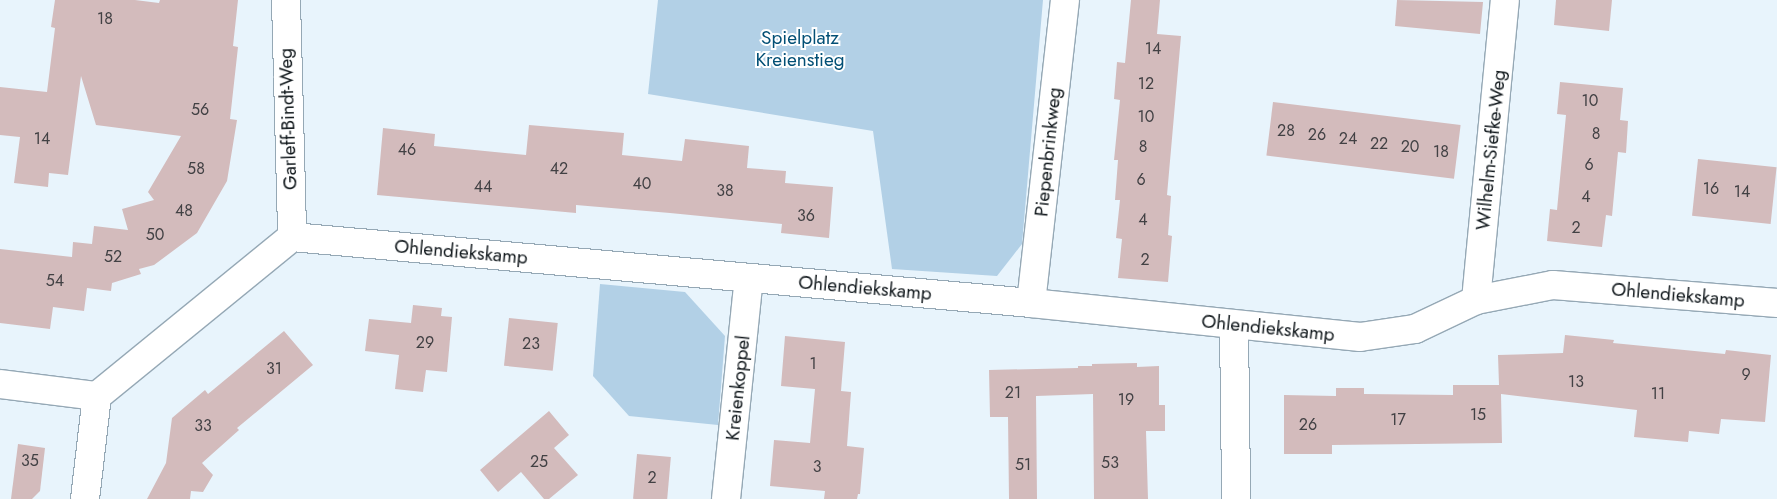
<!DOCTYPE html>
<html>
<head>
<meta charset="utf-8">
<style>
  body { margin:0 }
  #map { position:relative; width:1777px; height:499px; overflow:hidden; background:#e8f4fc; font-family:Jost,sans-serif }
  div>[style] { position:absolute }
  .green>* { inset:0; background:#b2d0e6 }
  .building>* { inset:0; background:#d3bbbc; transform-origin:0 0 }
  .roads { filter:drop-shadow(1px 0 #95a8b5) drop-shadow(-1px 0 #95a8b5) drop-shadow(0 1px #95a8b5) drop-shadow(0 -1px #95a8b5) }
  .street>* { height:28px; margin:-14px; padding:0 14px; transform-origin:14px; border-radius:14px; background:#fff }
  span { translate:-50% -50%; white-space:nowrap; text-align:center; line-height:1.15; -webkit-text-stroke:4px #fff; paint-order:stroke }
  .number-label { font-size:16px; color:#424144 }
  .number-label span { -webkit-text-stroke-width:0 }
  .park-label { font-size:19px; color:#024f75 }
  .street-label { font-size:19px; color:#11181c }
</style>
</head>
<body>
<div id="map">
  <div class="green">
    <i style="clip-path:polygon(658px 0,1043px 0,1022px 244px,997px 276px,892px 269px,873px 131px,648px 94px)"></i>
    <i style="clip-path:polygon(600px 284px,685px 292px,725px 336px,718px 425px,629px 416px,593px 376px)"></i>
  </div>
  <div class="building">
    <i style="clip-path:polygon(55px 0,135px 0,159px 3px,160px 0,238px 0,233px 46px,238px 47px,230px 119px,237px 120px,227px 181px,197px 233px,154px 265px,139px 269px,141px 274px,112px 283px,111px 291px,87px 288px,84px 311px,53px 307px,50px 329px,0 323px,0 249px,72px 257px,73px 242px,92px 244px,94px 226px,128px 230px,122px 209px,154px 200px,148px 192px,181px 136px,96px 125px,81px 76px,68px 175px,49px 173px,48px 187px,14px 183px,20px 137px,0 135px,0 87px,47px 92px,55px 28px,51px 27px)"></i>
    <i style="clip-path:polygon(1131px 0,1160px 0,1157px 34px,1181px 36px,1167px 195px,1171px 196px,1168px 235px,1172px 236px,1168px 282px,1118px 278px,1122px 239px,1116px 238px,1120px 200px,1115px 200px,1118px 160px,1114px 160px,1120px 100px,1114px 99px,1117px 62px,1125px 63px)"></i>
    <i style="clip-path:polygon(1397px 0,1483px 2px,1480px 34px,1395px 26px)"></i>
    <i style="clip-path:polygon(1556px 0,1612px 0,1609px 31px,1554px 25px)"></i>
    <i style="clip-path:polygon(1560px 82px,1623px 88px,1620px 120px,1628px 121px,1626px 153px,1618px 152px,1612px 216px,1606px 215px,1602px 247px,1547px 241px,1550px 209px,1557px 210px,1566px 115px,1557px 114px)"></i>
    <i style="left:1273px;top:102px;width:189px;height:54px;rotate:7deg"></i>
    <i style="clip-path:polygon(529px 125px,624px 133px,622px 155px,682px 161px,685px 139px,749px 146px,747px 168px,786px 171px,785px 183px,833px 187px,829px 238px,781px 233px,782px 224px,670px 213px,576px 205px,576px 213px,377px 195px,383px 128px,435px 134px,434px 146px,526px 155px)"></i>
    <i style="left:1698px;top:159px;width:79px;height:57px;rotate:6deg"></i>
    <i style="clip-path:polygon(413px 305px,442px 308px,441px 316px,452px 317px,447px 372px,426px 370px,423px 392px,395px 389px,399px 355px,365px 351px,369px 319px,411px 323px)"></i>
    <i style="left:509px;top:318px;width:49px;height:48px;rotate:6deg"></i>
    <i style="clip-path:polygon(284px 331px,313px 365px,237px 428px,239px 430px,202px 463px,213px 475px,203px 492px,191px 491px,190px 499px,147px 499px,166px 463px,172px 418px,205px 390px,208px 394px)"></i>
    <i style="clip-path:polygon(1565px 335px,1614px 340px,1613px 343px,1725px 354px,1726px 350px,1771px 355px,1765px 422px,1721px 419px,1719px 434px,1689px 431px,1688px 442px,1634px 437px,1637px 410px,1501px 394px,1502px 443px,1332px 445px,1332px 454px,1284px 454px,1284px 395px,1336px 396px,1336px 388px,1364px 388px,1364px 394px,1453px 395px,1453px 385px,1499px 385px,1498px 355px,1563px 353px)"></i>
    <i style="clip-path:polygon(785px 336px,845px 342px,841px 391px,851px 392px,847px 446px,864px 448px,860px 494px,858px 494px,857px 499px,824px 499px,825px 491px,770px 486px,774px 440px,810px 443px,815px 389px,781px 386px)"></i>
    <i style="clip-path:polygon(1137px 363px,1137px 367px,1159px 366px,1159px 405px,1165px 405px,1165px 431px,1146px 431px,1148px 499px,1094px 499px,1093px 394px,1036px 396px,1037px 499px,1009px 499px,1008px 417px,990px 417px,989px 370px,1078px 368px,1078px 366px,1092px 366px,1092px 364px)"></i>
    <i style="clip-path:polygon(549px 411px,569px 435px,554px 448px,578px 475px,549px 499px,544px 499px,521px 472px,498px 492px,480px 470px)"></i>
    <i style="clip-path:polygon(18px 444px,45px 448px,40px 491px,32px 499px,11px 499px)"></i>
    <i style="left:637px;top:454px;width:34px;height:45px;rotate:5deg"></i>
  </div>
  <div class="roads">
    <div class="street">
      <i style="left:286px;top:0;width:237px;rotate:88.5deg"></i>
      <i style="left:1476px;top:300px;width:301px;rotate:-84.5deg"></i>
      <i style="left:1031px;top:303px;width:305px;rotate:-83.6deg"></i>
      <i style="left:1234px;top:325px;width:174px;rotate:89.3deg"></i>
      <i style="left:0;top:384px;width:98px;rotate:7.1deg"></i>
      <i style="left:97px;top:396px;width:252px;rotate:-39.2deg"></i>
      <i style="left:292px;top:237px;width:742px;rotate:5.1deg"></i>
      <i style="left:1031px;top:303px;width:331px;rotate:5.9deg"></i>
      <i style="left:1360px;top:337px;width:56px;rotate:-8.3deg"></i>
      <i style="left:1415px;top:329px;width:68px;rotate:-25.4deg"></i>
      <i style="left:1476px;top:300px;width:78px;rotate:-11deg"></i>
      <i style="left:1553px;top:285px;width:225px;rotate:4.6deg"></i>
      <i style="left:85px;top:499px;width:104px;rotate:-83.4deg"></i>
      <i style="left:726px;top:499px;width:222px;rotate:-84.1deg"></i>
    </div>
  </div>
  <div class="number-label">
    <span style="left:105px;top:19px">18</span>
    <span style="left:1153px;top:49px">14</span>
    <span style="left:1146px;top:84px">12</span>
    <span style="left:1590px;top:101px">10</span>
    <span style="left:200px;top:110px">56</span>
    <span style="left:1146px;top:117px">10</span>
    <span style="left:1286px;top:131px">28</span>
    <span style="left:1596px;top:134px">8</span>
    <span style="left:1317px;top:135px">26</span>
    <span style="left:42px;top:139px">14</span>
    <span style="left:1348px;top:139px">24</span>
    <span style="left:1379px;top:144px">22</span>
    <span style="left:1143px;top:147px">8</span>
    <span style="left:1410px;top:147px">20</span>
    <span style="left:407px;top:150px">46</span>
    <span style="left:1441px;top:152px">18</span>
    <span style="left:1589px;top:165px">6</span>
    <span style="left:196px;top:169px">58</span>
    <span style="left:559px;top:169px">42</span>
    <span style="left:1141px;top:180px">6</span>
    <span style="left:642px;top:184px">40</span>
    <span style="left:483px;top:187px">44</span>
    <span style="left:1711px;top:189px">16</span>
    <span style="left:725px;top:191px">38</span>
    <span style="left:1742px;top:192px">14</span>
    <span style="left:1586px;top:197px">4</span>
    <span style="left:184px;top:211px">48</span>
    <span style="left:806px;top:216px">36</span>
    <span style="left:1143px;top:220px">4</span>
    <span style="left:1576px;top:228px">2</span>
    <span style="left:155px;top:235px">50</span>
    <span style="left:113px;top:257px">52</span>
    <span style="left:1145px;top:260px">2</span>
    <span style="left:55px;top:281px">54</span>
    <span style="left:425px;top:343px">29</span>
    <span style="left:531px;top:344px">23</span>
    <span style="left:813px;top:364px">1</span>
    <span style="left:274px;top:369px">31</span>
    <span style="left:1746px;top:375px">9</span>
    <span style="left:1576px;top:382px">13</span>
    <span style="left:1013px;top:393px">21</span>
    <span style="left:1658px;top:394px">11</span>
    <span style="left:1126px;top:400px">19</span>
    <span style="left:1478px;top:415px">15</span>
    <span style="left:1398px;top:420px">17</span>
    <span style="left:1308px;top:425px">26</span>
    <span style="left:203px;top:426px">33</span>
    <span style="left:30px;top:461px">35</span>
    <span style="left:539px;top:462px">25</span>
    <span style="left:1110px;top:463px">53</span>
    <span style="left:1023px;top:465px">51</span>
    <span style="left:817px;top:467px">3</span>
    <span style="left:652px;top:478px">2</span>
  </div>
  <div class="park-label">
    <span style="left:800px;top:49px">Spielplatz<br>Kreienstieg</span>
  </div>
  <div class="street-label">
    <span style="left:288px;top:119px;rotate:-92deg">Garleff-Bindt-Weg</span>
    <span style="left:1491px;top:150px;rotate:-84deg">Wilhelm-Siefke-Weg</span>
    <span style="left:1048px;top:152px;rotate:-84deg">Piepenbrinkweg</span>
    <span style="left:461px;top:252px;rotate:5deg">Ohlendiekskamp</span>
    <span style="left:865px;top:288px;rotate:5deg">Ohlendiekskamp</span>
    <span style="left:1678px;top:295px;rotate:5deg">Ohlendiekskamp</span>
    <span style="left:1268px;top:328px;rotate:6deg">Ohlendiekskamp</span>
    <span style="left:738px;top:388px;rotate:-84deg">Kreienkoppel</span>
  </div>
</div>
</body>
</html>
